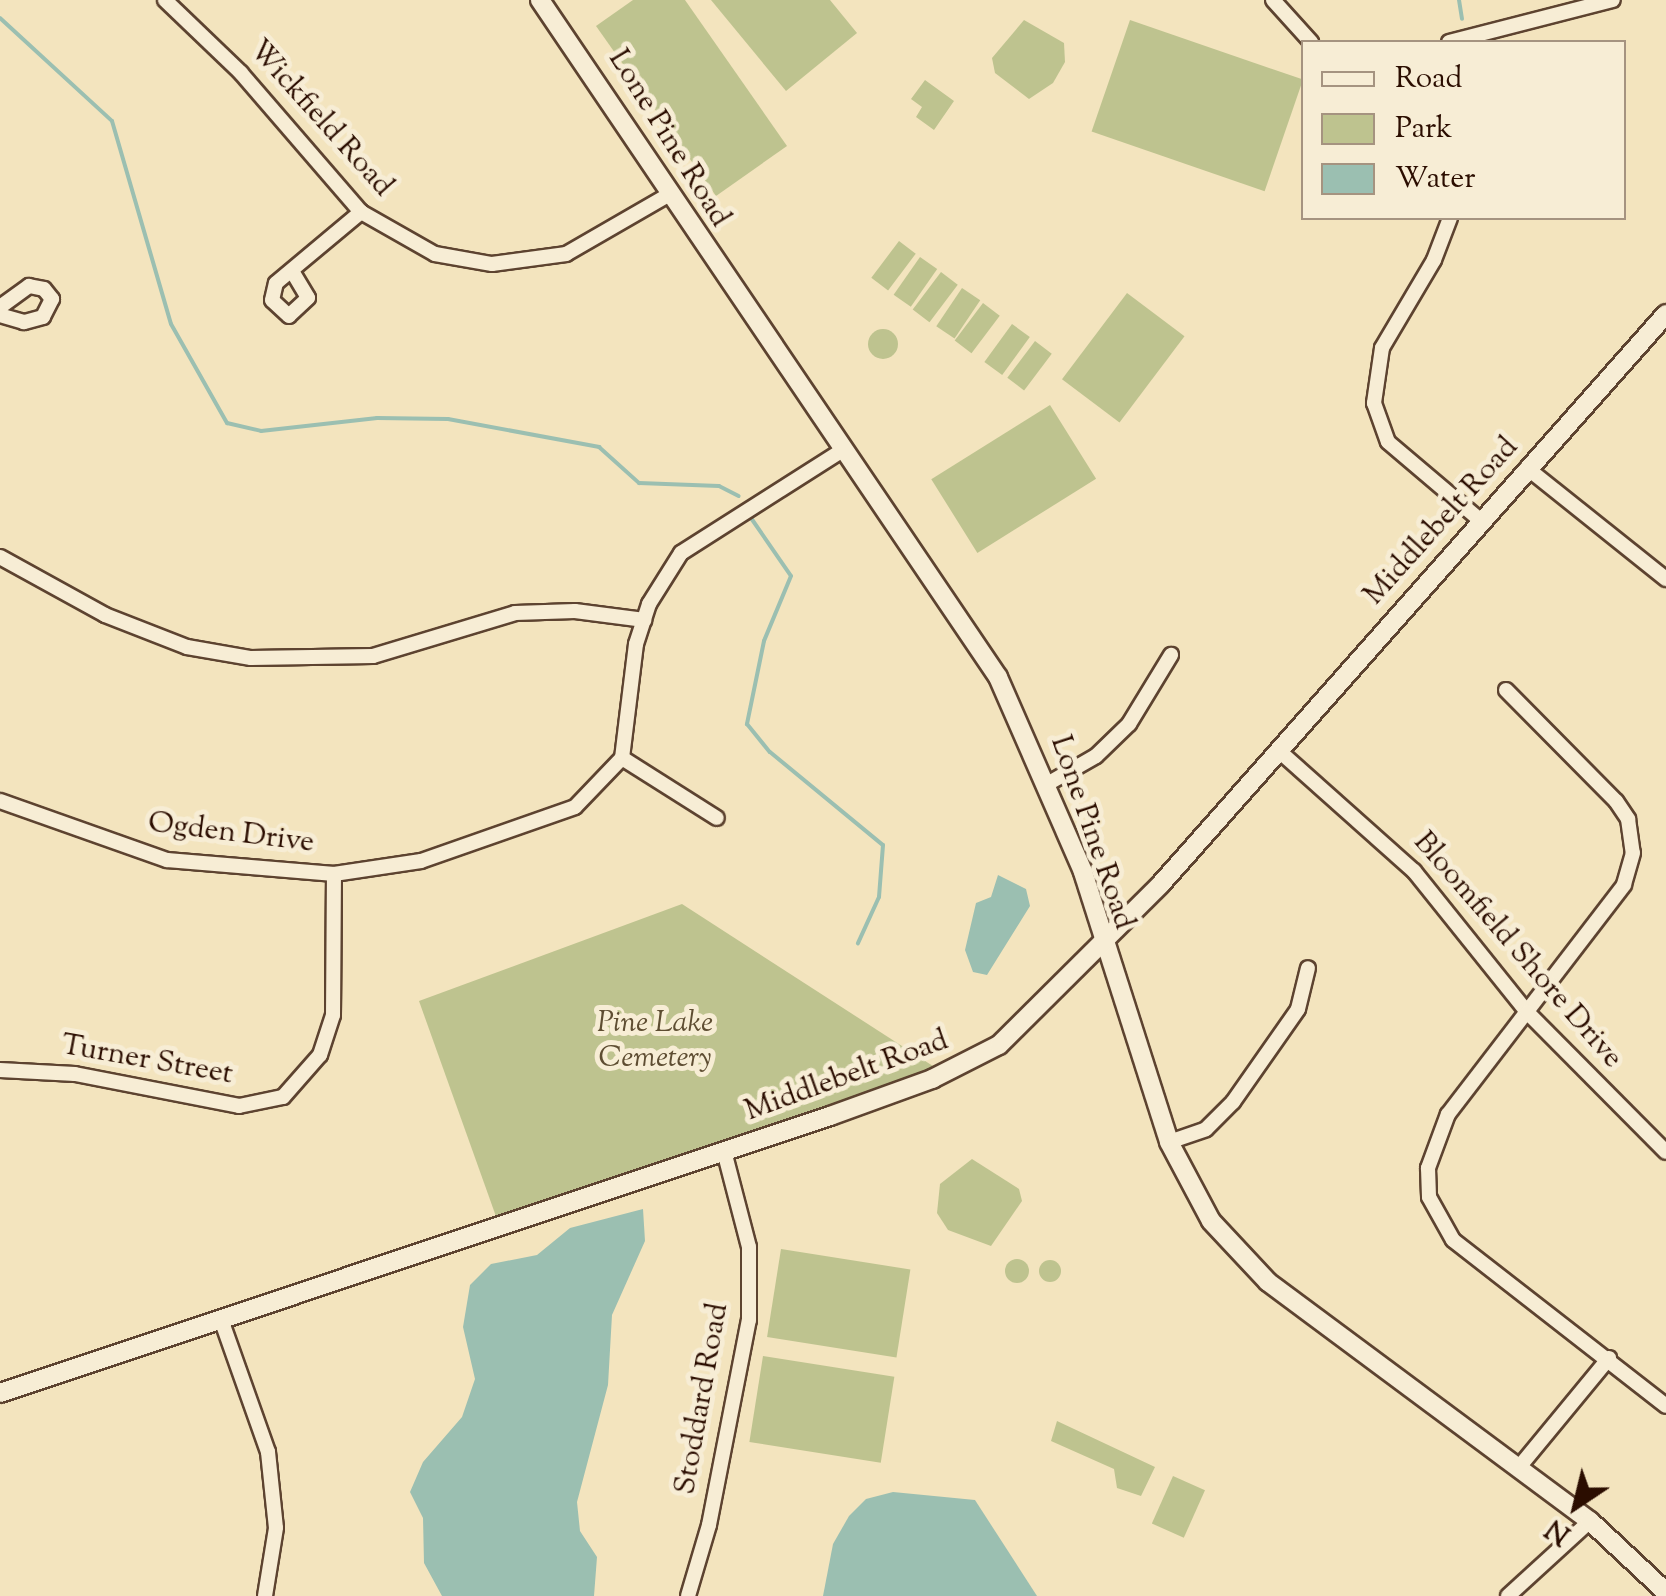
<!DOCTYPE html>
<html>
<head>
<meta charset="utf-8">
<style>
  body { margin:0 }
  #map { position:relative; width:1666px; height:1596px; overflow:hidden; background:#f3e4be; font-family:"Sorts Mill Goudy",serif }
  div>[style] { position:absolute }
  .green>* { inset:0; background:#bec38f; transform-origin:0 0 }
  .round { border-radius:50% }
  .water>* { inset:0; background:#9bbfb1 }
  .stream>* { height:4px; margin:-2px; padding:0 2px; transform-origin:2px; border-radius:2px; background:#9bbfb1 }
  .roads { filter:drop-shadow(2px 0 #5d4330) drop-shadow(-2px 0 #5d4330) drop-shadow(0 2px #5d4330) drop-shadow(0 -2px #5d4330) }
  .minor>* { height:14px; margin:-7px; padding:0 7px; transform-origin:7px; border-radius:7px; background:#f7edd5 }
  .tertiary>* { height:18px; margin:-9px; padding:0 9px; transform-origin:9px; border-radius:9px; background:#f7edd5 }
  span { translate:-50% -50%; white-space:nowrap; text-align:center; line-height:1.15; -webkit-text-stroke:10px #f7edd5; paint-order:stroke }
  .street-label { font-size:30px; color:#2b0d00 }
  .park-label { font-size:30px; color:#5e4d32; font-style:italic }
  .legend { position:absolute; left:1301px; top:40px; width:325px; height:180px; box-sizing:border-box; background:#f7edd5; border:2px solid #a59380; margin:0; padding:12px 18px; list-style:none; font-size:30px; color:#2b0d00 }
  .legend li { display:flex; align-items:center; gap:20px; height:50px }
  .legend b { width:50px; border:2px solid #a59380 }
  .north { position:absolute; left:1526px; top:1456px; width:100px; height:100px; -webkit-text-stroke:8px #f7edd5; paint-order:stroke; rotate:215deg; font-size:28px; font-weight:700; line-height:40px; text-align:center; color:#2b0d00 }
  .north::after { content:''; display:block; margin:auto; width:35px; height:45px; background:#2b0d00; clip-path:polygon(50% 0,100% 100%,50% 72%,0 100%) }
</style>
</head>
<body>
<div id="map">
  <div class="green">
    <i style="clip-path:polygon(633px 0,685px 0,787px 146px,716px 196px,596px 26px)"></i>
    <i style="clip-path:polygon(711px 0,830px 0,857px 33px,786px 91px)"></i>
    <i style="clip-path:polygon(1024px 20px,1064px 43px,1065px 62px,1053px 83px,1029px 99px,995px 73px,992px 58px)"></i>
    <i style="left:1130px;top:20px;width:183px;height:118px;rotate:19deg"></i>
    <i style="clip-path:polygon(925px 80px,954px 101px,934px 130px,916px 117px,922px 107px,911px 99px)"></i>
    <i style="left:899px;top:241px;width:21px;height:46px;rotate:37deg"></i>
    <i style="left:920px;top:257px;width:21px;height:46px;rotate:35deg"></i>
    <i style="left:941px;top:272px;width:21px;height:47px;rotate:37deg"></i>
    <i style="left:962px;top:288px;width:22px;height:46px;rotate:34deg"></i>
    <i style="left:1127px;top:293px;width:72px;height:108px;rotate:37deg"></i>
    <i style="left:983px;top:303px;width:21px;height:47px;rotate:37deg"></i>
    <i style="left:1012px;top:324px;width:22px;height:47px;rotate:36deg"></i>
    <i class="round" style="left:868px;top:329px;width:30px;height:30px"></i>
    <i style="left:1035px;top:341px;width:21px;height:46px;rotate:37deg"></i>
    <i style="left:1050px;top:405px;width:87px;height:140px;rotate:58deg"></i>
    <i style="clip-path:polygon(682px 904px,936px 1068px,498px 1222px,419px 1001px)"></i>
    <i style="clip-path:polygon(972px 1159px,1019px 1189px,1022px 1201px,991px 1246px,948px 1230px,937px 1213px,940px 1184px)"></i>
    <i style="left:781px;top:1249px;width:131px;height:89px;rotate:9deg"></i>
    <i class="round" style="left:1005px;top:1259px;width:24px;height:24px"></i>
    <i class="round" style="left:1039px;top:1260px;width:22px;height:22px"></i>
    <i style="left:763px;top:1356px;width:133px;height:87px;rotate:9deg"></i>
    <i style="clip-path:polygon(1057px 1421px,1155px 1467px,1141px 1496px,1117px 1488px,1114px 1469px,1051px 1441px)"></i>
    <i style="left:1173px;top:1476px;width:35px;height:52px;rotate:24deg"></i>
  </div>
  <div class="water">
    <i style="clip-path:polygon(998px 875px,1026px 889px,1030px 906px,987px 975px,973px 972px,965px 950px,976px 903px,991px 897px)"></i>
    <i style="clip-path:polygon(643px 1209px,645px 1241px,612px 1315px,608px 1385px,577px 1502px,580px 1531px,597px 1557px,594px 1596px,442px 1596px,424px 1563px,423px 1518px,410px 1492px,423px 1462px,462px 1417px,475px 1379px,463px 1327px,470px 1285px,491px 1264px,537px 1255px,570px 1228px)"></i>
    <i style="clip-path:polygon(893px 1492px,975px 1500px,1037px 1596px,823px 1596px,833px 1544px,849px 1516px,866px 1499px)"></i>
  </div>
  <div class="stream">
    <i style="left:1459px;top:0;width:19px;rotate:81deg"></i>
    <i style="left:0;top:18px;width:152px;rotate:42.6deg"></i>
    <i style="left:112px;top:121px;width:211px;rotate:73.8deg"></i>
    <i style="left:171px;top:324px;width:114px;rotate:60.5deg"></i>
    <i style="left:227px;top:423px;width:35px;rotate:13deg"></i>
    <i style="left:261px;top:431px;width:117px;rotate:-6.4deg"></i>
    <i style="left:377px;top:418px;width:71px;rotate:0.8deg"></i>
    <i style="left:448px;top:419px;width:154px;rotate:10.5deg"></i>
    <i style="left:599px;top:447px;width:54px;rotate:42deg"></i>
    <i style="left:639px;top:483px;width:80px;rotate:2.1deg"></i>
    <i style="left:719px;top:486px;width:22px;rotate:27deg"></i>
    <i style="left:751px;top:518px;width:70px;rotate:55.4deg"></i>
    <i style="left:791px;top:576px;width:70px;rotate:112.6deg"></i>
    <i style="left:764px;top:641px;width:85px;rotate:101.6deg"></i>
    <i style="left:747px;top:724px;width:36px;rotate:51deg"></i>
    <i style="left:770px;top:752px;width:146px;rotate:39.5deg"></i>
    <i style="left:883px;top:845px;width:52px;rotate:94.4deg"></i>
    <i style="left:879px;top:897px;width:51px;rotate:114.5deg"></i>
  </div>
  <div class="roads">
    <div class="minor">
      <i style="left:165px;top:0;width:105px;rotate:43.8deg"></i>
      <i style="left:241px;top:73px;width:184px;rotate:49.2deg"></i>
      <i style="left:361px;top:212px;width:85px;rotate:29.6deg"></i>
      <i style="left:435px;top:254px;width:58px;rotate:10deg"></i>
      <i style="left:492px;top:264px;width:75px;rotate:-7.7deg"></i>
      <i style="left:566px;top:254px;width:118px;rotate:-30deg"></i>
      <i style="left:1273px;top:0;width:57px;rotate:47.9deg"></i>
      <i style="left:1449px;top:42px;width:169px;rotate:-14.4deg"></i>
      <i style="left:1450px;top:218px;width:45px;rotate:110.9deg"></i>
      <i style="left:1434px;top:260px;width:102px;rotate:120.6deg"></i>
      <i style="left:1382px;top:348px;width:56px;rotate:98.3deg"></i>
      <i style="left:1374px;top:403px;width:41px;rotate:70.3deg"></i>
      <i style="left:1388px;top:442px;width:122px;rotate:40.3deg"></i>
      <i style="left:292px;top:271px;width:31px;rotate:59deg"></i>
      <i style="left:308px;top:298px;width:26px;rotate:137deg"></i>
      <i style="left:289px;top:316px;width:23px;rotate:-137deg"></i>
      <i style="left:272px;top:300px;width:17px;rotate:-77deg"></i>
      <i style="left:276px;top:283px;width:111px;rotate:-39.9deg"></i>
      <i style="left:0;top:307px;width:36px;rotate:-36deg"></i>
      <i style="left:29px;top:286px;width:15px;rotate:11deg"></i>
      <i style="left:44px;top:289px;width:13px;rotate:51deg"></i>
      <i style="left:52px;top:299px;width:20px;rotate:117deg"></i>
      <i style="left:43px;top:317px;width:20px;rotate:165deg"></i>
      <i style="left:24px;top:322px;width:25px;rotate:-164deg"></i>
      <i style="left:1527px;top:468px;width:178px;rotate:38.6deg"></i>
      <i style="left:0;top:557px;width:120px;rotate:28.9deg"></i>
      <i style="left:105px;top:615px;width:88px;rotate:21.3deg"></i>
      <i style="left:187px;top:647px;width:65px;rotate:9.8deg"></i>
      <i style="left:251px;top:658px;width:122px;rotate:-0.9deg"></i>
      <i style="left:373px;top:656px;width:148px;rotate:-16.8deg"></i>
      <i style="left:515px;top:613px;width:60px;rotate:-1.9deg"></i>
      <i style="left:575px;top:611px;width:70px;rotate:7.4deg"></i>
      <i style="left:1506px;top:690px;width:156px;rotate:45.3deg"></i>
      <i style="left:1616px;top:801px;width:22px;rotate:56deg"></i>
      <i style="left:1628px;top:819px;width:34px;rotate:82deg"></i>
      <i style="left:1633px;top:853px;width:33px;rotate:106deg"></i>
      <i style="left:1624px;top:885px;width:289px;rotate:127.5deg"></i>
      <i style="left:1448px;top:1114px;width:58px;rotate:110.3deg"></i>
      <i style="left:1428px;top:1168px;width:29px;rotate:88deg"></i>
      <i style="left:1429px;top:1197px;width:49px;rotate:60.8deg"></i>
      <i style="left:1453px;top:1240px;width:270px;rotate:37.9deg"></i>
      <i style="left:1278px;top:750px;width:182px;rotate:41.7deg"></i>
      <i style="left:1414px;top:871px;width:181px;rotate:51.3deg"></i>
      <i style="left:1527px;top:1012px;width:197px;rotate:45.2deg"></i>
      <i style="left:622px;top:758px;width:112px;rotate:32.3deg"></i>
      <i style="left:1049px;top:783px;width:54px;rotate:-29.9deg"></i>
      <i style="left:1096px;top:756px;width:46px;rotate:-44.1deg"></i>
      <i style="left:1129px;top:724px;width:81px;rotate:-58.7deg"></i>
      <i style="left:0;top:801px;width:177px;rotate:19.5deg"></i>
      <i style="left:167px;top:860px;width:168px;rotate:4.8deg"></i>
      <i style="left:334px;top:874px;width:88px;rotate:-8.5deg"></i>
      <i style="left:421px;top:861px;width:163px;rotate:-19.3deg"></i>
      <i style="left:575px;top:807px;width:68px;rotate:-46.2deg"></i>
      <i style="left:622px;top:758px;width:115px;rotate:-83deg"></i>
      <i style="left:636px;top:644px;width:42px;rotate:-72deg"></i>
      <i style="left:649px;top:604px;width:60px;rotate:-57.9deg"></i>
      <i style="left:681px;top:553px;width:193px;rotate:-32.5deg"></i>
      <i style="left:0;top:1070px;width:75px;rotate:3.1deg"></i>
      <i style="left:75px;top:1074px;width:167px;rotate:11deg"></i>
      <i style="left:239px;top:1106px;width:45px;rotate:-11.6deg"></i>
      <i style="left:283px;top:1097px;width:56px;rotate:-48.6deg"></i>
      <i style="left:320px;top:1055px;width:42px;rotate:-72deg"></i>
      <i style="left:333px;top:1015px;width:141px;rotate:-89.6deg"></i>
      <i style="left:1169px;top:1142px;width:39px;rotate:-19deg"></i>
      <i style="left:1206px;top:1129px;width:38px;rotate:-45deg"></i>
      <i style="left:1233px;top:1102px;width:113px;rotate:-55deg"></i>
      <i style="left:1298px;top:1009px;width:42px;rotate:-76.3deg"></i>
      <i style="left:222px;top:1322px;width:138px;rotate:70.5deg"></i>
      <i style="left:268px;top:1452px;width:76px;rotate:84deg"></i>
      <i style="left:276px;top:1528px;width:69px;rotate:99.2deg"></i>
      <i style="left:1520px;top:1466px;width:140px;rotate:-50.5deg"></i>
      <i style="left:688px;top:1596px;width:74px;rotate:-73.5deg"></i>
      <i style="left:709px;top:1525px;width:209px;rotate:-79deg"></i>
      <i style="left:749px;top:1320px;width:73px;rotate:-90deg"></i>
      <i style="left:749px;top:1247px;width:99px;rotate:-104.6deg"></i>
      <i style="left:1508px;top:1596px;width:111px;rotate:-42.4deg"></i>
    </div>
    <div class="tertiary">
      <i style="left:540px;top:0;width:817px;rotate:55.92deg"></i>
      <i style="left:998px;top:677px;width:213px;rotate:66.4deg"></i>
      <i style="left:1083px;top:872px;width:283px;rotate:72.3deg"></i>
      <i style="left:1169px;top:1142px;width:89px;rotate:62deg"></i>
      <i style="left:1211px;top:1221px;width:83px;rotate:46.9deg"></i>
      <i style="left:1268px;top:1282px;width:401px;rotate:36.6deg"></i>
      <i style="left:1590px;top:1521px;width:104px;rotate:43.1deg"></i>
      <i style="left:0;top:1393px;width:875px;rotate:-18.46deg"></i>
      <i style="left:830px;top:1116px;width:109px;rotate:-19.9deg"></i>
      <i style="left:932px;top:1079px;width:75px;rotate:-26.9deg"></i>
      <i style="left:999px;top:1045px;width:227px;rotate:-44.8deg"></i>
      <i style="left:1160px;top:885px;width:763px;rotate:-48.45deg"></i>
    </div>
  </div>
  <div class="street-label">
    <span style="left:320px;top:119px;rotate:48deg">Wickfield Road</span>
    <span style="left:668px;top:139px;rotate:58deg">Lone Pine Road</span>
    <span style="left:1442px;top:522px;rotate:-48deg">Middlebelt Road</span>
    <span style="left:1091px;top:833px;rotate:71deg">Lone Pine Road</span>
    <span style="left:231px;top:834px;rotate:7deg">Ogden Drive</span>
    <span style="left:1517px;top:951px;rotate:49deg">Bloomfield Shore Drive</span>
    <span style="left:147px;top:1061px;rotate:10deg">Turner Street</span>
    <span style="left:847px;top:1077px;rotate:-20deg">Middlebelt Road</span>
    <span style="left:703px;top:1399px;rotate:-80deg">Stoddard Road</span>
  </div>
  <div class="park-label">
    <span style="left:655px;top:1041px">Pine Lake<br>Cemetery</span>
  </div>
  <ul class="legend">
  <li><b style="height:12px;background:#f7edd5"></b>Road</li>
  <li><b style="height:28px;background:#bec38f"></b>Park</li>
  <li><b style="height:28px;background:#9bbfb1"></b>Water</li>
  </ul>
  <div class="north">N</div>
</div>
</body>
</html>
